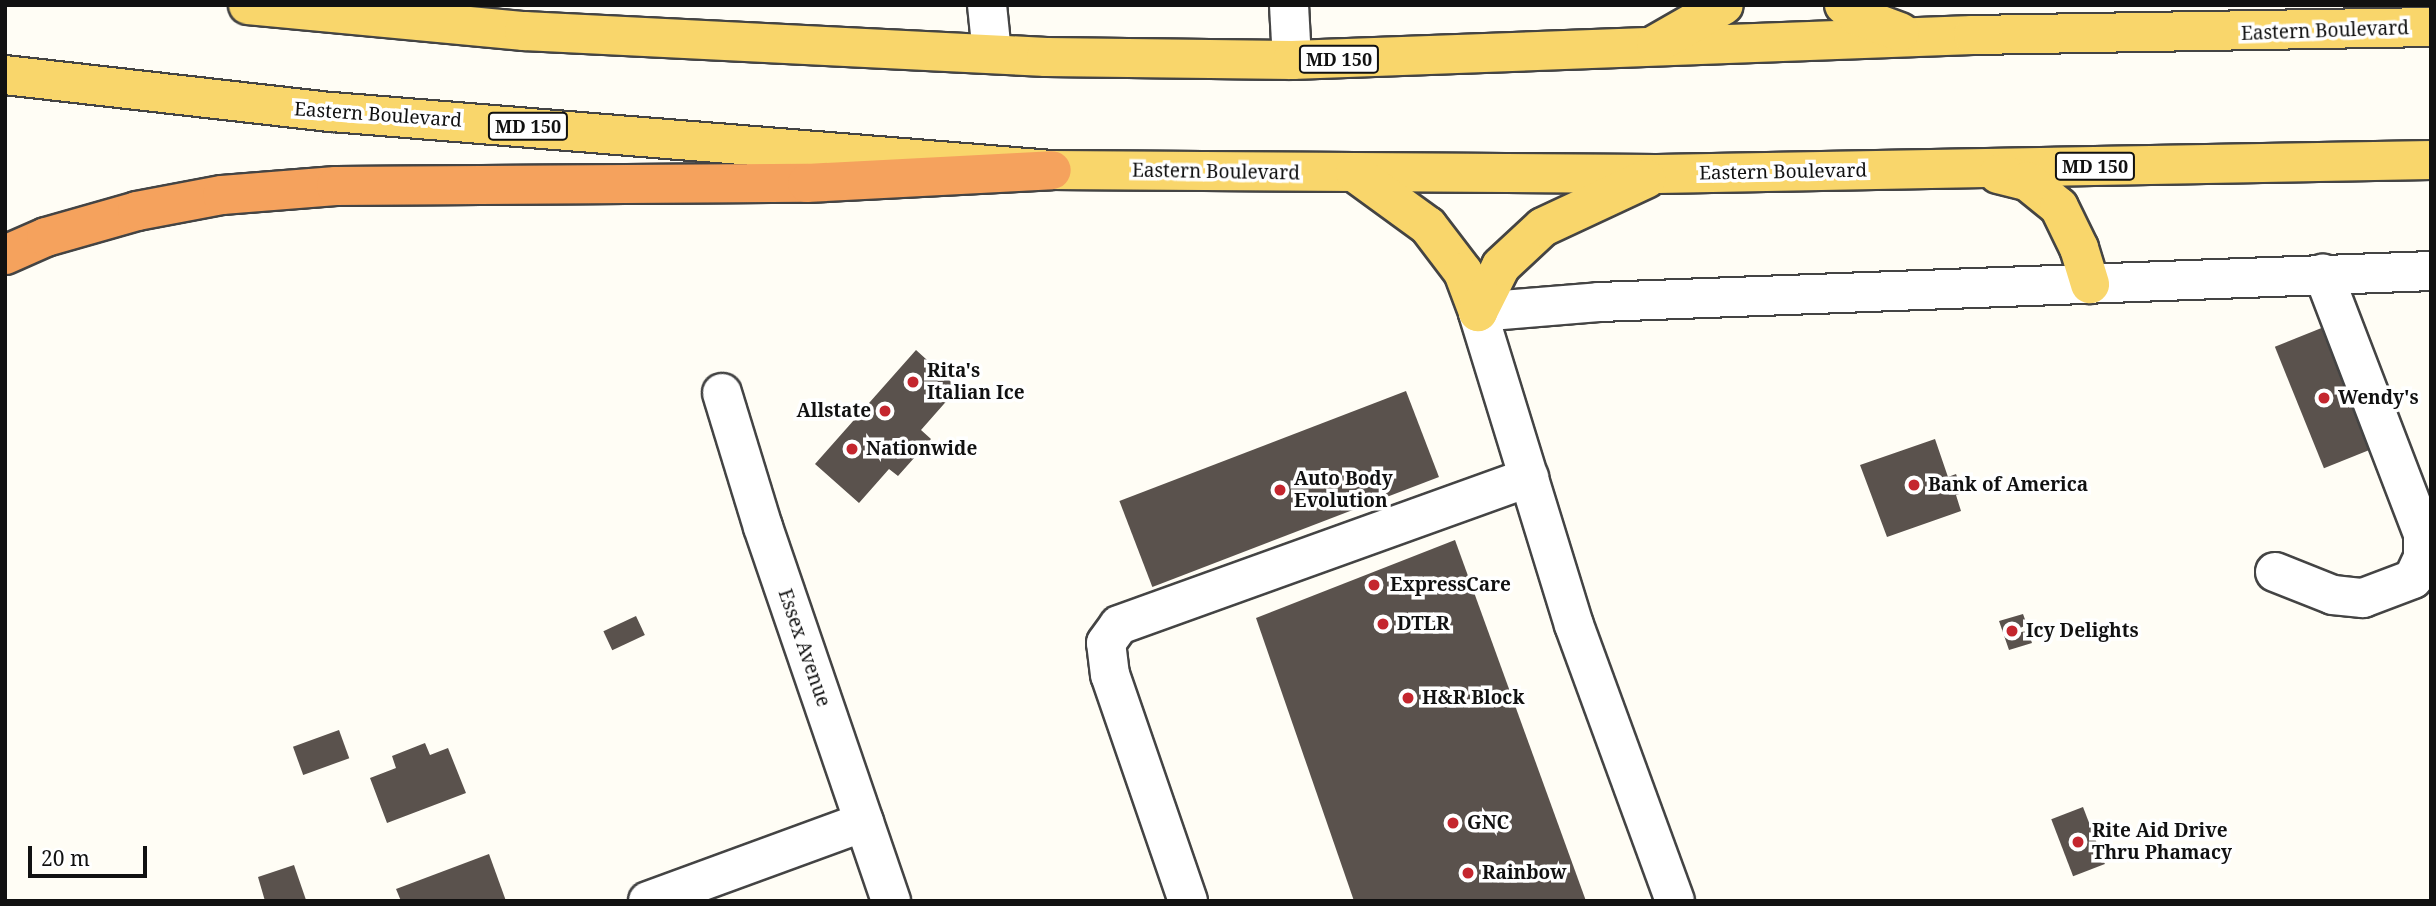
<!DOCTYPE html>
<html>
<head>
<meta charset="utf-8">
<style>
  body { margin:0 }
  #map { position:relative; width:2436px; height:906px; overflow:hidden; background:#fffdf5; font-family:"Noto Serif",serif }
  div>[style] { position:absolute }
  .building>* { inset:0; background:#5a524d; transform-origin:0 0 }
  .roads { filter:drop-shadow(2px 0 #444) drop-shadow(-2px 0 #444) drop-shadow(0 2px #444) drop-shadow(0 -2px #444) }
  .minor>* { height:38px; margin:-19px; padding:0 19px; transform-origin:19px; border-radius:19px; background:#fff }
  .major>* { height:38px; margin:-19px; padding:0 19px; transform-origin:19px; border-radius:19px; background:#f9d66b }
  .highway>* { height:38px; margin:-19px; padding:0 19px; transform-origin:19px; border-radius:19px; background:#f5a25d }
  .dots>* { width:19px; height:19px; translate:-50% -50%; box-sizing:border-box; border:4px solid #fff; border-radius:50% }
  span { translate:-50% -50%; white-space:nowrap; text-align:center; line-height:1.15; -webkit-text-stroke:7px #fff; paint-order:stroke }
  .shield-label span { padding:2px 5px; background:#fff; border:2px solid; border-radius:5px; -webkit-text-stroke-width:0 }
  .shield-label { font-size:18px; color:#111; font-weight:700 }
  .street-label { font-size:19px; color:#111 }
  .poi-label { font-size:19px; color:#111; font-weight:700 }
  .left { translate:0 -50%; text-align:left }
  .right { translate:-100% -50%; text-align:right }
  .frame { position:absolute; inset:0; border:7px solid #111; pointer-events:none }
  .scale { position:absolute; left:28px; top:846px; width:119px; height:32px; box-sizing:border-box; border:4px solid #111; border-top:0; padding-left:9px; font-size:21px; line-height:24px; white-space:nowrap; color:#111; -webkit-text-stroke:5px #fff; paint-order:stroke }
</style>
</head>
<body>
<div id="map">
  <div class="building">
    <i style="left:2324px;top:327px;width:131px;height:53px;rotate:68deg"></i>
    <i style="clip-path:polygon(916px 350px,958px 388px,921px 430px,931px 439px,898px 476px,889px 469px,859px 503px,815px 464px)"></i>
    <i style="left:1406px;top:391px;width:92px;height:307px;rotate:69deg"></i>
    <i style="clip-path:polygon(1935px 439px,1948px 477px,1956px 474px,1963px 493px,1956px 495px,1961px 511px,1887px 537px,1860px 465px)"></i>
    <i style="clip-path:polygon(1455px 540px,1586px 901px,1354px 901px,1256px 618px)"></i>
    <i style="clip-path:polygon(2023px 614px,2027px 625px,2020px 628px,2021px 632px,2028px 631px,2032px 643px,2009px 650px,1999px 621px)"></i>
    <i style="left:636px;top:616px;width:21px;height:36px;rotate:65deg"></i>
    <i style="left:339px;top:730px;width:30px;height:49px;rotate:70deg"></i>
    <i style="clip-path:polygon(425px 743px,430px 755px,448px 748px,466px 793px,387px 823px,370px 778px,396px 768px,392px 756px)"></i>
    <i style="left:2083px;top:807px;width:61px;height:34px;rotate:69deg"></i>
    <i style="clip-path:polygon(489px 854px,506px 901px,401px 901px,396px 889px)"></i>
    <i style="clip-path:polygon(294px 865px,306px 900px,265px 901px,258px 877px)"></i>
  </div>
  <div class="roads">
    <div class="minor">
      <i style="left:987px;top:5px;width:48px;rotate:84.1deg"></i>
      <i style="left:1289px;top:5px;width:55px;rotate:86.9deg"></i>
      <i style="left:722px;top:393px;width:140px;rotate:73deg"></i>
      <i style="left:763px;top:527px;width:395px;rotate:71.1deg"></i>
      <i style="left:2275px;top:572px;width:62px;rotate:21.6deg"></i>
      <i style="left:2333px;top:595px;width:30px;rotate:6deg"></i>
      <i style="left:2363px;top:598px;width:53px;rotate:-20.8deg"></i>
      <i style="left:2413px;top:579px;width:23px;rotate:-65deg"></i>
      <i style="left:2423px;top:558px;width:24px;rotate:-90deg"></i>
      <i style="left:2423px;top:534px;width:279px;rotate:-111deg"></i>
      <i style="left:648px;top:901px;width:230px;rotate:-20.1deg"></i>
      <i style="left:1188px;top:901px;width:239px;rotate:-109deg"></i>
      <i style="left:1110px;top:675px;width:32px;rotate:-97deg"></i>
      <i style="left:1106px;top:643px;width:22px;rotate:-54deg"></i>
      <i style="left:1119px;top:625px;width:436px;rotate:-19.8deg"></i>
      <i style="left:1675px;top:901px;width:294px;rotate:-110.1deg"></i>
      <i style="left:1574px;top:625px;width:327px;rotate:-107.1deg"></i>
      <i style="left:1478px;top:312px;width:121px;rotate:-4.7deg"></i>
      <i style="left:1599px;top:302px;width:833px;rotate:-2.13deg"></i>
    </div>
    <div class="major">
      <i style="left:248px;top:5px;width:277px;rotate:5.4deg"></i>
      <i style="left:524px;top:31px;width:523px;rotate:2.85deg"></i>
      <i style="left:1046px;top:57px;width:246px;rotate:0.7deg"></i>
      <i style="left:1292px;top:60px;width:681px;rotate:-2.1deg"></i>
      <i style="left:1973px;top:35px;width:458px;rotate:-1deg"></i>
      <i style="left:1844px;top:5px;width:17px;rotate:40deg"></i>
      <i style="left:1857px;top:16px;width:46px;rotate:20.4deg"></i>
      <i style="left:1656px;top:44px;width:78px;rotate:-29.8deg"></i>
      <i style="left:5px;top:75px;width:329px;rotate:6.5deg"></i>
      <i style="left:332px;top:112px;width:722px;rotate:4.61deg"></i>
      <i style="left:1052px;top:170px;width:605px;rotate:0.38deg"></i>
      <i style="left:1657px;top:174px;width:774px;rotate:-1.04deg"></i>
      <i style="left:1355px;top:173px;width:90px;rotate:36deg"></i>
      <i style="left:1428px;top:226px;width:58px;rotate:52.7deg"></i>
      <i style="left:1463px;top:272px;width:43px;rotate:69.4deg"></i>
      <i style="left:1998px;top:174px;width:30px;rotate:14deg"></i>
      <i style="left:2027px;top:181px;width:41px;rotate:39.1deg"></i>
      <i style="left:2059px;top:207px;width:46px;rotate:64deg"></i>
      <i style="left:2079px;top:248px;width:38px;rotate:73deg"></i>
      <i style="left:1478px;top:312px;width:51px;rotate:-63.4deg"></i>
      <i style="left:1501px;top:266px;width:57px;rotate:-42.9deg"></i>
      <i style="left:1543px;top:227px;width:114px;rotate:-25deg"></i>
    </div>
    <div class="highway">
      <i style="left:5px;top:255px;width:45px;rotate:-23.7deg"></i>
      <i style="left:46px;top:237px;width:95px;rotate:-15.9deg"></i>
      <i style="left:137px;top:211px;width:86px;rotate:-10.7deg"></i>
      <i style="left:222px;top:195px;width:114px;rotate:-4.5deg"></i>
      <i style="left:336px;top:186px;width:471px;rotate:-0.4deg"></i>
      <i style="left:807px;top:183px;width:245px;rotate:-3deg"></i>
    </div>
  </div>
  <div class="dots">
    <i style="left:913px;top:382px;background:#c4262e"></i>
    <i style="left:2324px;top:398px;background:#c4262e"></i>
    <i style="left:885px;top:411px;background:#c4262e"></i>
    <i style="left:852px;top:449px;background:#c4262e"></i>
    <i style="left:1914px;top:485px;background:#c4262e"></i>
    <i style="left:1280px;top:490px;background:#c4262e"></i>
    <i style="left:1374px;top:585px;background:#c4262e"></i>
    <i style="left:1383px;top:624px;background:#c4262e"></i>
    <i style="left:2012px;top:631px;background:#c4262e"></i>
    <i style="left:1408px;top:698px;background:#c4262e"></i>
    <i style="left:1453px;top:823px;background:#c4262e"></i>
    <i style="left:2078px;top:842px;background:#c4262e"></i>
    <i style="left:1468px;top:873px;background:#c4262e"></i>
  </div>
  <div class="shield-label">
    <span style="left:1339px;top:59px">MD 150</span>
    <span style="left:528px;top:126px">MD 150</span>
    <span style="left:2095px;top:166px">MD 150</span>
  </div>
  <div class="street-label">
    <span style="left:2325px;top:31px;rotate:-2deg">Eastern Boulevard</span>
    <span style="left:378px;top:115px;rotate:4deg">Eastern Boulevard</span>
    <span style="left:1216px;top:172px;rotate:1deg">Eastern Boulevard</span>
    <span style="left:1783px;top:172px;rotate:-1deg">Eastern Boulevard</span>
    <span style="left:804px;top:648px;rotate:71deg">Essex Avenue</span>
  </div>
  <div class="poi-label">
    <span class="left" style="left:927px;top:382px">Rita's<br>Italian Ice</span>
    <span class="left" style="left:2338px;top:398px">Wendy's</span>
    <span class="right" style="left:871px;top:411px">Allstate</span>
    <span class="left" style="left:866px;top:449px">Nationwide</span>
    <span class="left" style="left:1294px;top:490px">Auto Body<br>Evolution</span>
    <span class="left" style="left:1928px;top:485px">Bank of America</span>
    <span class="left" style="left:1390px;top:585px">ExpressCare</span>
    <span class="left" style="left:1397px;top:624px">DTLR</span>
    <span class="left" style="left:2026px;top:631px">Icy Delights</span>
    <span class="left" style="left:1422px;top:698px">H&amp;R Block</span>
    <span class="left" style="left:1467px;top:823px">GNC</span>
    <span class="left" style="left:2092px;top:842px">Rite Aid Drive<br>Thru Phamacy</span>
    <span class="left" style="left:1482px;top:873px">Rainbow</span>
  </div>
  <div class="frame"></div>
  <div class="scale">20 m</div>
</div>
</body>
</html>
